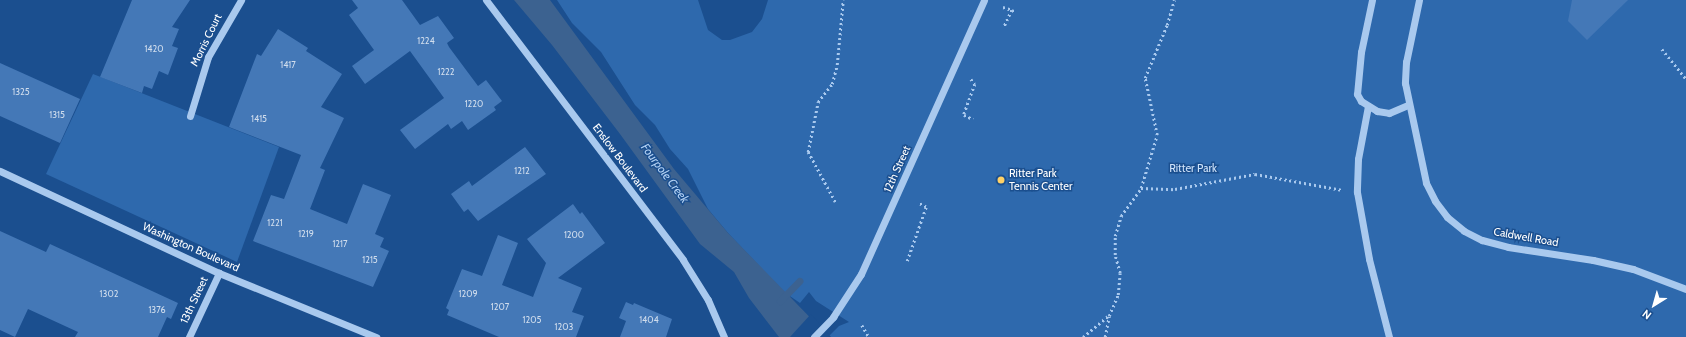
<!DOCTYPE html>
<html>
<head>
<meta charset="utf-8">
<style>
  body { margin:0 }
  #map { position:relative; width:1686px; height:337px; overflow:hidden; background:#1b4f8f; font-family:Cabin,sans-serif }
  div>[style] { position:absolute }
  .green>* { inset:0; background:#2e69ad }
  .water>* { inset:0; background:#3c6290 }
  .pier>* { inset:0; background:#1b4f8f }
  .stream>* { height:7px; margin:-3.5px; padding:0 3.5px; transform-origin:3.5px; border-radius:3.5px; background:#3c6290 }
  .building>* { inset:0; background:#4478b7 }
  .path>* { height:2.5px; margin-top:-1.25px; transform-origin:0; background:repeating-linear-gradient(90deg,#a9c9ee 0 2px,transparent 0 5px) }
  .minor>* { height:7px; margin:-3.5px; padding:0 3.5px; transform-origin:3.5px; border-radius:3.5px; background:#a9c9ee }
  .dots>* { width:11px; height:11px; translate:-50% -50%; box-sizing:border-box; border:2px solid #1b4f8f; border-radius:50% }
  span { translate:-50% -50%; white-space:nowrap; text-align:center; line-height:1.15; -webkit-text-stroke:3px #1b4f8f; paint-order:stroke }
  .number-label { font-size:9px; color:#d0dded }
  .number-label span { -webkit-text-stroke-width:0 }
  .street-label { font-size:11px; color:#fff }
  .park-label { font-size:11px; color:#cfe3fa }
  .poi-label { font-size:11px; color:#fff }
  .left { translate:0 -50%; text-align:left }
  .water-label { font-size:12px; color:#b5d3f5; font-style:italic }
  .north { position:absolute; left:1634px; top:285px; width:40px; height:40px; -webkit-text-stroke:3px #1b4f8f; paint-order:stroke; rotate:217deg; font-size:11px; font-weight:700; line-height:16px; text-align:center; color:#fff }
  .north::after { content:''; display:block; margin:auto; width:14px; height:18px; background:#fff; clip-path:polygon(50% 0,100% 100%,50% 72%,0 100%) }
</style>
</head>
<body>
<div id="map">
  <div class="green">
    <i style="clip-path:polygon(557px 0,698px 0,708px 30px,722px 40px,730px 40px,752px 32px,762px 19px,768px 0,1686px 0,1686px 337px,828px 337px,839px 326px,849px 322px,816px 301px,809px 292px,800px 303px,784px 292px,728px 233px,708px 209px,688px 169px,670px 149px,655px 125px,635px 105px,601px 52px,572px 23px)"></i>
    <i style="clip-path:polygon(93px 74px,279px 147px,237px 262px,46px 174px)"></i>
  </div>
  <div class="water">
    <i style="clip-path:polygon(514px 0,550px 0,674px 169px,728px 233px,829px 337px,779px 337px,749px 298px,734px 272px,700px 244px,620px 134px,552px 45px)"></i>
  </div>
  <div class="pier">
    <i style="clip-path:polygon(811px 314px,831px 337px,790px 337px)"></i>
  </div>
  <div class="stream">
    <i style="left:780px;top:301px;width:28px;rotate:-46deg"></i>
  </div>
  <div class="building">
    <i style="clip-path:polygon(132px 0,190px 0,172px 27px,179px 29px,172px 46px,178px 48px,168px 75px,159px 71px,152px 89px,144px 86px,142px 93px,100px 77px)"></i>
    <i style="clip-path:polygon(352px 0,402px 0,420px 25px,438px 16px,454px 38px,447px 43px,449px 47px,478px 86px,486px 80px,502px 101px,494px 107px,496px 110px,468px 130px,462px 121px,451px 129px,448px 124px,415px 149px,400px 130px,444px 98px,410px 51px,365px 84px,352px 66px,374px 50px,349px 15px,358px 8px)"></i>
    <i style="clip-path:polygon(1572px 0,1628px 0,1587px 40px,1568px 21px)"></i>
    <i style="clip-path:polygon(278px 29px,308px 48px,306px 51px,342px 74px,321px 107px,344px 118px,320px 168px,325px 170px,310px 209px,347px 224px,363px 184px,391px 195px,375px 234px,384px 238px,380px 247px,389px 251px,373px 287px,253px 241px,271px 195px,284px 199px,301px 155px,229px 127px,257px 54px,261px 56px)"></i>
    <i style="clip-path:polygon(0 63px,80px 99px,60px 143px,0 116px)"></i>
    <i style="clip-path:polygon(525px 147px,546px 174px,478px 221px,468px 209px,464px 212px,451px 194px,469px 181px,472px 186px)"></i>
    <i style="clip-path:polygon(573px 204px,580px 214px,582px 212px,605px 243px,558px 278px,582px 288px,572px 312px,584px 316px,576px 337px,499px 337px,447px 315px,449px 310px,446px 308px,462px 269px,482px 276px,498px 235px,518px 243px,502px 285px,533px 297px,546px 263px,527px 239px)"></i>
    <i style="clip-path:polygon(0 231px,46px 252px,50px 244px,178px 303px,171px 319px,167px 317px,158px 337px,75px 337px,78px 332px,28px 309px,15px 337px,0 330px)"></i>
    <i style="clip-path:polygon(626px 302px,633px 305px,634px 303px,672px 319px,666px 337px,620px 337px,626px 321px,619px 318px)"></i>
  </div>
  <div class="path">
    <i style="left:1003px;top:7px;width:9px;rotate:18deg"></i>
    <i style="left:1012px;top:10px;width:19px;rotate:115deg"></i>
    <i style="left:1012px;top:10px;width:4px;rotate:27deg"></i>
    <i style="left:1662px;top:49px;width:38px;rotate:51deg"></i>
    <i style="left:971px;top:79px;width:6px;rotate:51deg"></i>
    <i style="left:975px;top:84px;width:33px;rotate:110deg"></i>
    <i style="left:964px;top:115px;width:10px;rotate:24deg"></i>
    <i style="left:1141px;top:188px;width:34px;rotate:2deg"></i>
    <i style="left:1175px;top:189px;width:81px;rotate:-10.6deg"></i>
    <i style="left:1255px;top:174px;width:89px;rotate:10.3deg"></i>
    <i style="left:835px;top:202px;width:57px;rotate:-118.4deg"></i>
    <i style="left:808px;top:152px;width:51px;rotate:-78.7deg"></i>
    <i style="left:818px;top:102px;width:23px;rotate:-52deg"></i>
    <i style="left:832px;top:84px;width:20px;rotate:-75deg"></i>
    <i style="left:837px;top:65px;width:65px;rotate:-84.7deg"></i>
    <i style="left:907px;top:261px;width:57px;rotate:-70.6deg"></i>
    <i style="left:926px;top:207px;width:9px;rotate:-153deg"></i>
    <i style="left:862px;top:325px;width:14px;rotate:60deg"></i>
    <i style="left:1083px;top:337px;width:33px;rotate:-40deg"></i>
    <i style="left:1105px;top:337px;width:21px;rotate:-79deg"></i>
    <i style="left:1109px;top:316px;width:23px;rotate:-67deg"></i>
    <i style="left:1118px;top:295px;width:22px;rotate:-85deg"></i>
    <i style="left:1120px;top:273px;width:19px;rotate:-106deg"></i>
    <i style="left:1115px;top:255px;width:19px;rotate:-90deg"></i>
    <i style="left:1115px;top:236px;width:21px;rotate:-73deg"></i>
    <i style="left:1121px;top:216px;width:34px;rotate:-54deg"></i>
    <i style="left:1141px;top:188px;width:55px;rotate:-73.2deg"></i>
    <i style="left:1157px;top:135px;width:58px;rotate:-101.9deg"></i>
    <i style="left:1145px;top:78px;width:57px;rotate:-67.5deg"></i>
    <i style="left:1167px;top:25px;width:26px;rotate:-74deg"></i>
  </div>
  <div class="minor">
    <i style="left:486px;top:0;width:326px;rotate:52.8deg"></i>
    <i style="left:683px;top:260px;width:47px;rotate:58deg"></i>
    <i style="left:708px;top:300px;width:40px;rotate:66.6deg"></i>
    <i style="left:1372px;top:0;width:53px;rotate:101.9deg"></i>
    <i style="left:1361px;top:52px;width:42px;rotate:95.4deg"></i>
    <i style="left:1357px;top:94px;width:8px;rotate:60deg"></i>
    <i style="left:1361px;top:101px;width:19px;rotate:32deg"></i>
    <i style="left:1377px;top:111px;width:12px;rotate:9deg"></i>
    <i style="left:1389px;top:113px;width:21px;rotate:-23deg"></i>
    <i style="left:1419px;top:0;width:63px;rotate:101.8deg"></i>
    <i style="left:1406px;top:62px;width:21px;rotate:93deg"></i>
    <i style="left:1405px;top:83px;width:102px;rotate:78.1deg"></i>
    <i style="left:1426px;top:183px;width:20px;rotate:63deg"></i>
    <i style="left:1435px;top:201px;width:20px;rotate:53deg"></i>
    <i style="left:1447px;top:217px;width:22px;rotate:39deg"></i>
    <i style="left:1464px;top:231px;width:20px;rotate:27deg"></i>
    <i style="left:1482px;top:240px;width:27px;rotate:15deg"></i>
    <i style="left:1508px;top:247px;width:86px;rotate:8.7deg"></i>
    <i style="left:1593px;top:260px;width:41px;rotate:12.7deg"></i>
    <i style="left:1633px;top:269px;width:57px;rotate:20.7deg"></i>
    <i style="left:1368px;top:106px;width:54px;rotate:100.7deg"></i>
    <i style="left:1358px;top:159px;width:33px;rotate:92deg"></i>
    <i style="left:1357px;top:192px;width:68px;rotate:79.8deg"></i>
    <i style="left:1369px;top:259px;width:81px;rotate:75.6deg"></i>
    <i style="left:190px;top:116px;width:62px;rotate:-73deg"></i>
    <i style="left:208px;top:57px;width:66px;rotate:-59.9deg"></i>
    <i style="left:0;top:171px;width:242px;rotate:25deg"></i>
    <i style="left:219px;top:273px;width:170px;rotate:22.2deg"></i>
    <i style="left:189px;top:337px;width:71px;rotate:-64.9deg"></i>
    <i style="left:814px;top:337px;width:28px;rotate:-46deg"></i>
    <i style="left:833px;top:317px;width:51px;rotate:-56.9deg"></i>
    <i style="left:861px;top:274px;width:300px;rotate:-65.8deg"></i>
  </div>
  <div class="dots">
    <i style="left:1001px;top:180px;background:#ffd166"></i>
  </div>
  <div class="number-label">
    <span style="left:426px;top:41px">1224</span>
    <span style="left:154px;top:49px">1420</span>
    <span style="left:288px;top:65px">1417</span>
    <span style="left:446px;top:72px">1222</span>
    <span style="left:21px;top:92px">1325</span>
    <span style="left:474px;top:104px">1220</span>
    <span style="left:57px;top:115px">1315</span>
    <span style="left:259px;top:119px">1415</span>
    <span style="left:522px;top:171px">1212</span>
    <span style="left:275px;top:223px">1221</span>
    <span style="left:306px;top:234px">1219</span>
    <span style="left:574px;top:235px">1200</span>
    <span style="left:340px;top:244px">1217</span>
    <span style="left:370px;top:260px">1215</span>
    <span style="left:109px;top:294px">1302</span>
    <span style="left:468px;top:294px">1209</span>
    <span style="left:500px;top:307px">1207</span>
    <span style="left:157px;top:310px">1376</span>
    <span style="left:532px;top:320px">1205</span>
    <span style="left:649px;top:320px">1404</span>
    <span style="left:564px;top:327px">1203</span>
  </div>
  <div class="street-label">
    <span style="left:206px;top:40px;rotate:-64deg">Morris Court</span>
    <span style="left:620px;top:158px;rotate:53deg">Enslow Boulevard</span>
    <span style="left:897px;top:169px;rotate:-66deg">12th Street</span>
    <span style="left:1526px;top:237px;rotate:10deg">Caldwell Road</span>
    <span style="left:191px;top:247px;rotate:24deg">Washington Boulevard</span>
    <span style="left:194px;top:300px;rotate:-65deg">13th Street</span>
  </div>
  <div class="park-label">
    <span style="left:1193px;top:168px">Ritter Park</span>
  </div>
  <div class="poi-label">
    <span class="left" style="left:1009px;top:180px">Ritter Park<br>Tennis Center</span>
  </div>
  <div class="water-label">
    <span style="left:665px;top:173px;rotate:53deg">Fourpole Creek</span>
  </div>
  <div class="north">N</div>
</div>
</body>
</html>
